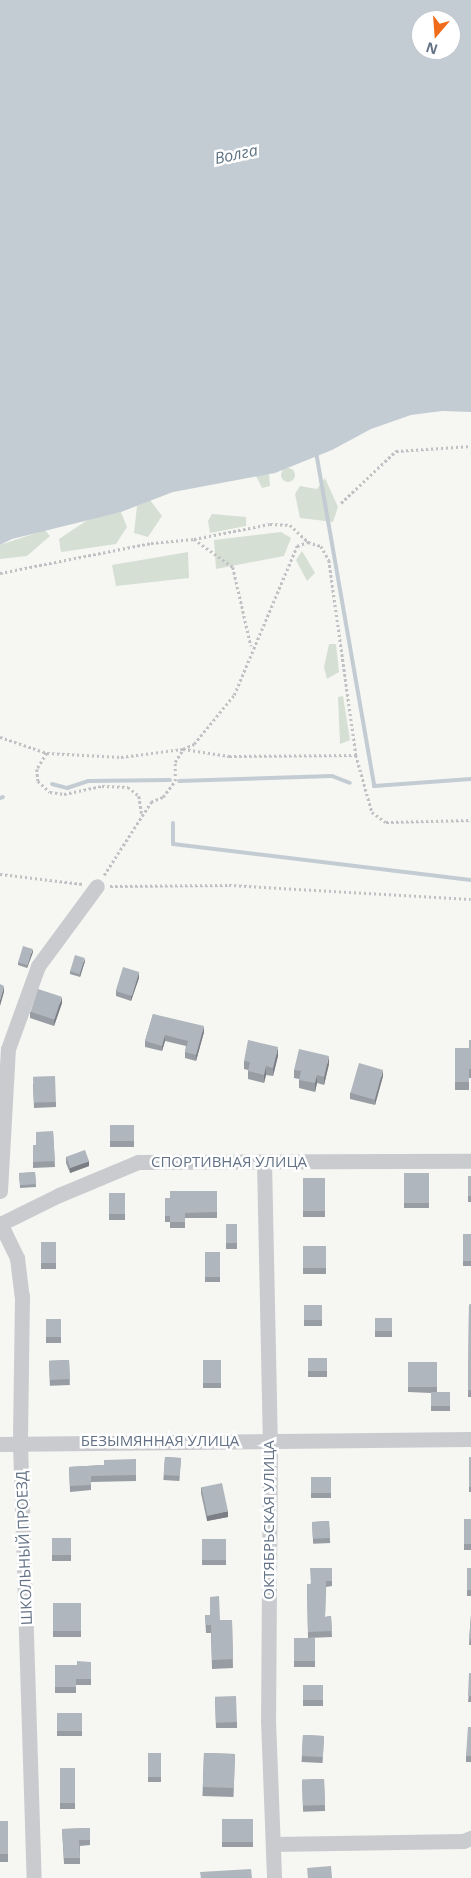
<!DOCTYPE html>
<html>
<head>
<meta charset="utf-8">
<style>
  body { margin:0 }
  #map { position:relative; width:471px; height:1878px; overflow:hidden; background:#f6f7f3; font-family:"Open Sans",sans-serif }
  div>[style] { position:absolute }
  .green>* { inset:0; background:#d6dfd4 }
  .round { border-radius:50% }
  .water>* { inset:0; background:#c4ccd3 }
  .stream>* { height:4px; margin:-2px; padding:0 2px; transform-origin:2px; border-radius:2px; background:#c4ccd3 }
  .path>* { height:2.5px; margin-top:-1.25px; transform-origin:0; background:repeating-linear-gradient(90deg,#bfc1c4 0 2.5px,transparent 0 5px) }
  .minor>* { height:15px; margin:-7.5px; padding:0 7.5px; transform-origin:7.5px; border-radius:7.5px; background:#c9cbcf }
  .wall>* { inset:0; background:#979da3; transform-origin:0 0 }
  .shaded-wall>* { inset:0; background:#7b7f85 }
  .building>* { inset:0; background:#b0b6be; transform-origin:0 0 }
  span { translate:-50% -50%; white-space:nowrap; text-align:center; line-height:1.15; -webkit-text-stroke:5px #fff; paint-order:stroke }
  .street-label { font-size:15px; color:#637286 }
  .water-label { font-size:16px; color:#5f7483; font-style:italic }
  .north { position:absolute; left:411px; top:10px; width:50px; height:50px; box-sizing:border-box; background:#fff; border:1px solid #c1c7cf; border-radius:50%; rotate:198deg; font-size:14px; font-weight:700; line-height:20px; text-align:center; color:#637286 }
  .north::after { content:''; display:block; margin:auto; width:18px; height:22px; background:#f06b1a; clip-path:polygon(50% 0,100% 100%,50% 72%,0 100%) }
</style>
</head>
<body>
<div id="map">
  <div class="green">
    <i class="round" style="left:281px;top:468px;width:14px;height:14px"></i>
    <i style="clip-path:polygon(269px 474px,270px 486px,262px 488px,256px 476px)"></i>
    <i style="clip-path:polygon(325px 478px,338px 507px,333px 522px,300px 518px,295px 494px,300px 486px,317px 489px)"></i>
    <i style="clip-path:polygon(150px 500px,162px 516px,148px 537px,134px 533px,137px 506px)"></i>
    <i style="clip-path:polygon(121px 512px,127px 527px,116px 544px,61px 552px,59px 539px,89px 519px)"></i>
    <i style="clip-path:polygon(212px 514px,246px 517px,246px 526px,210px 533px,208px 521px)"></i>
    <i style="clip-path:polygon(45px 530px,50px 536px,27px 556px,0 559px,0 545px)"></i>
    <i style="clip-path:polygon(281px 532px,291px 538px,284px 556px,216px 569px,214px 540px)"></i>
    <i style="clip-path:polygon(302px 551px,315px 573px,307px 581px,296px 560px)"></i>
    <i style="clip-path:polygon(188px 552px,189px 578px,116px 586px,112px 565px)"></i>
    <i style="clip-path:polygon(329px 644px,336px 644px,339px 672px,327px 679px,324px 667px)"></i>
    <i style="clip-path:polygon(343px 696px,350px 740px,340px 744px,338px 697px)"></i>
  </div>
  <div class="water">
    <i style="clip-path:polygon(evenodd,0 0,471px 0,471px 412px,442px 411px,411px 415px,371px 429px,332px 450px,275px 473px,173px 492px,121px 512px,12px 539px,0 545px,0 0,421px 20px,451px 20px,451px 50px,421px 50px,421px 20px)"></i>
  </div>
  <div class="stream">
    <i style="left:316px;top:452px;width:339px;rotate:80.1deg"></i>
    <i style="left:374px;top:786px;width:97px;rotate:-4.1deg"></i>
    <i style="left:179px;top:781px;width:153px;rotate:-1.9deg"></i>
    <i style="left:332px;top:776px;width:19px;rotate:21deg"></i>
    <i style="left:52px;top:784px;width:16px;rotate:15deg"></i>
    <i style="left:67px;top:788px;width:22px;rotate:-18deg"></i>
    <i style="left:88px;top:781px;width:82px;rotate:-0.7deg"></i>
    <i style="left:0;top:798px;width:3px;rotate:-18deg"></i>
    <i style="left:173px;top:823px;width:21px;rotate:90deg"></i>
    <i style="left:173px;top:844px;width:300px;rotate:6.9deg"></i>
  </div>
  <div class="path">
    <i style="left:341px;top:503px;width:76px;rotate:-43.4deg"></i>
    <i style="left:396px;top:451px;width:75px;rotate:-3.8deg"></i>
    <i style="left:194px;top:539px;width:77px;rotate:-11.2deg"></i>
    <i style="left:270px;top:524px;width:20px;rotate:3deg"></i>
    <i style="left:290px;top:525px;width:23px;rotate:43deg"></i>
    <i style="left:0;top:573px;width:154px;rotate:-11.2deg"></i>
    <i style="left:151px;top:543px;width:43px;rotate:-5.3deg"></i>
    <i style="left:194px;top:539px;width:48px;rotate:35.7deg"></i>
    <i style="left:233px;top:567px;width:81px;rotate:77.2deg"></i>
    <i style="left:0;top:737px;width:50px;rotate:18.8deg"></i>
    <i style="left:47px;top:753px;width:74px;rotate:3.1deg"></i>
    <i style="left:121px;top:757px;width:63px;rotate:-7.4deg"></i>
    <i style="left:183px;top:749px;width:47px;rotate:8.7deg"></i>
    <i style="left:229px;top:756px;width:127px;rotate:-0.5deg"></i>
    <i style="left:47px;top:753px;width:19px;rotate:122deg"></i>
    <i style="left:37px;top:769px;width:12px;rotate:85deg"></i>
    <i style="left:38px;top:781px;width:16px;rotate:43deg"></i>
    <i style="left:50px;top:792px;width:14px;rotate:8deg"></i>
    <i style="left:64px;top:794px;width:39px;rotate:-12deg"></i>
    <i style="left:102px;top:786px;width:26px;rotate:2deg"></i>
    <i style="left:128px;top:787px;width:14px;rotate:39deg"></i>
    <i style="left:139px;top:796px;width:20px;rotate:81deg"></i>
    <i style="left:0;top:874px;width:84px;rotate:6.9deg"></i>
    <i style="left:104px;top:875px;width:87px;rotate:-57.2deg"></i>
    <i style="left:151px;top:802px;width:13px;rotate:-23deg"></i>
    <i style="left:163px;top:797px;width:20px;rotate:-53deg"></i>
    <i style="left:175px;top:781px;width:19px;rotate:-90deg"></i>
    <i style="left:175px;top:762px;width:15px;rotate:-58deg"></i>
    <i style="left:183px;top:749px;width:12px;rotate:-24deg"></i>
    <i style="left:194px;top:744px;width:63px;rotate:-50.8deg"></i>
    <i style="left:234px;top:695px;width:162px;rotate:-67.1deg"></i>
    <i style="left:297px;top:546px;width:12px;rotate:-20deg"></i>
    <i style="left:308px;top:542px;width:14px;rotate:17deg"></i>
    <i style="left:321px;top:546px;width:16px;rotate:60deg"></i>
    <i style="left:329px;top:560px;width:197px;rotate:82.1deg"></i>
    <i style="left:356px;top:755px;width:59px;rotate:74.3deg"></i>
    <i style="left:372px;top:812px;width:17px;rotate:36deg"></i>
    <i style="left:386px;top:822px;width:85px;rotate:-1.3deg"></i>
    <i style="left:110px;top:886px;width:119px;rotate:-0.5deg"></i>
    <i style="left:229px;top:885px;width:242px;rotate:3.3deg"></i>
  </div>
  <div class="minor">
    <i style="left:264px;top:1161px;width:280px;rotate:88.8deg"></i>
    <i style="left:270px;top:1441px;width:279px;rotate:90.4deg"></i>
    <i style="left:268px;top:1720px;width:158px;rotate:87.8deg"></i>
    <i style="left:0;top:1191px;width:142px;rotate:-86.8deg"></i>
    <i style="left:8px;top:1049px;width:88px;rotate:-70.1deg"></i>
    <i style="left:38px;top:966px;width:99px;rotate:-53.6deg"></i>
    <i style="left:0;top:1223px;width:39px;rotate:64deg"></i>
    <i style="left:17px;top:1258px;width:38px;rotate:83deg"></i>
    <i style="left:22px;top:1296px;width:147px;rotate:90.8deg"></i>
    <i style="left:20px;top:1443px;width:435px;rotate:88.2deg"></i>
    <i style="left:0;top:1224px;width:66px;rotate:-26.2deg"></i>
    <i style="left:59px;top:1195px;width:86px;rotate:-22.7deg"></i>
    <i style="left:138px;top:1162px;width:333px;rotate:-0.2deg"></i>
    <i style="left:0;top:1444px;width:471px;rotate:-0.6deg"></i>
    <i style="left:273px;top:1844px;width:190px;rotate:-0.9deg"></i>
    <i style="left:463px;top:1841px;width:9px;rotate:-21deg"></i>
  </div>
  <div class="wall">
    <i style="clip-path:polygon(33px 952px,27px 968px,18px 965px,18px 962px)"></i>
    <i style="clip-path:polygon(85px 961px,80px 977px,70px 974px,70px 971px)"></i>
    <i style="clip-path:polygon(139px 978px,131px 1001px,116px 996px,116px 991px)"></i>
    <i style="clip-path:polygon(62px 1003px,54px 1026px,30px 1018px,30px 1012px)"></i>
    <i style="clip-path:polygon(153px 1014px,204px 1032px,196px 1061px,185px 1058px,185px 1052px,186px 1046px,165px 1041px,162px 1051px,145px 1047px,145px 1041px)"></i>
    <i style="clip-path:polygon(471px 1040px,471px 1078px,469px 1078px,469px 1090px,455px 1090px,455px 1048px,469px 1048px)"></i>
    <i style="clip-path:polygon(278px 1056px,273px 1076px,266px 1075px,264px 1083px,248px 1079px,248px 1070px,244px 1069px,244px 1061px)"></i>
    <i style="clip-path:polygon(329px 1064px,324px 1085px,317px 1083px,315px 1092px,299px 1088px,299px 1079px,294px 1078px,294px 1070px)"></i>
    <i style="clip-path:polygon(383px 1076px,375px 1105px,350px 1099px,350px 1093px)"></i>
    <i style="clip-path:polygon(33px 1083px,56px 1102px,56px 1107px,34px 1108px)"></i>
    <i style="left:134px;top:1125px;width:22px;height:24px;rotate:90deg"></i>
    <i style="clip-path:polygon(53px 1131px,55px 1167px,33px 1168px,33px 1145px,36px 1145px)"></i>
    <i style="clip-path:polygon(66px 1157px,89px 1166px,70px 1173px,66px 1163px)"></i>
    <i style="left:35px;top:1172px;width:15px;height:16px;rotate:86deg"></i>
    <i style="left:404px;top:1173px;width:25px;height:35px"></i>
    <i style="left:468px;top:1176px;width:3px;height:26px"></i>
    <i style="left:303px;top:1178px;width:22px;height:39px"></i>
    <i style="clip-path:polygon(217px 1191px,217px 1218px,185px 1218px,185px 1228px,170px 1228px,170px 1222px,165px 1222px,165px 1198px,170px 1198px)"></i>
    <i style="left:109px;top:1193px;width:16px;height:27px"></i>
    <i style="left:226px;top:1224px;width:11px;height:25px"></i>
    <i style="left:463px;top:1234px;width:8px;height:32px"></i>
    <i style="left:41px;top:1242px;width:15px;height:27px"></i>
    <i style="left:303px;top:1246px;width:23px;height:28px"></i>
    <i style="left:205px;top:1252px;width:15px;height:30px"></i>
    <i style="clip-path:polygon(471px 1304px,471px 1397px,468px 1397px,469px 1305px)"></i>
    <i style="left:304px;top:1305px;width:18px;height:21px"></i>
    <i style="left:375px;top:1318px;width:17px;height:19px"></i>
    <i style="left:46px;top:1319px;width:15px;height:24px"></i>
    <i style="left:308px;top:1358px;width:19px;height:19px"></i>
    <i style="left:69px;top:1360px;width:25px;height:20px;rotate:88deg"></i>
    <i style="left:203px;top:1360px;width:18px;height:28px"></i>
    <i style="clip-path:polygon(408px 1362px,437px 1362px,437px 1392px,450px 1392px,450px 1411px,431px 1411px,431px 1393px,408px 1392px)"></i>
    <i style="left:165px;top:1457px;width:16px;height:23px;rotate:4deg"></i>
    <i style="left:469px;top:1457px;width:2px;height:35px"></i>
    <i style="clip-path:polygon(136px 1459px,136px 1481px,91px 1482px,91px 1490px,70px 1492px,69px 1467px,104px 1465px)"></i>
    <i style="left:311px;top:1477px;width:20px;height:21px"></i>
    <i style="clip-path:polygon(201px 1487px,228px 1517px,207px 1521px,201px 1493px)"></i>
    <i style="left:464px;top:1519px;width:7px;height:31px"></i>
    <i style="left:329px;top:1521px;width:22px;height:17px;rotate:87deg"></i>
    <i style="left:52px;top:1538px;width:19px;height:23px"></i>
    <i style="left:202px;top:1539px;width:24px;height:26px"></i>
    <i style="clip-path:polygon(332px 1568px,332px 1586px,326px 1587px,325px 1617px,331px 1616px,332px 1637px,308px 1638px,307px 1584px,310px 1584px)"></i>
    <i style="left:467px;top:1568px;width:4px;height:28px"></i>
    <i style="left:53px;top:1603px;width:28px;height:34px"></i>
    <i style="clip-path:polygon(205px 1615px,220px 1620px,232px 1620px,233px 1668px,212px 1669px,211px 1633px,206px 1633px)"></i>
    <i style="clip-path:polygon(471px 1615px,471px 1645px,469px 1645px)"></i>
    <i style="left:294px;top:1638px;width:21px;height:29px"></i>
    <i style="clip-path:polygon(91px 1662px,91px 1685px,76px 1685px,76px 1693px,55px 1693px,55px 1665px,77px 1665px)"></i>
    <i style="clip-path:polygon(471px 1673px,471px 1702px,468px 1702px)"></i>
    <i style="left:303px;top:1685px;width:20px;height:21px"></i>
    <i style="clip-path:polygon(215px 1697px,237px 1722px,237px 1728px,216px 1728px)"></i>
    <i style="left:57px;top:1713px;width:25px;height:23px"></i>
    <i style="clip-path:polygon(471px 1727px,471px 1762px,466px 1762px,466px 1756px)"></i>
    <i style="left:303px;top:1735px;width:21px;height:27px;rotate:3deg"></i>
    <i style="left:148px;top:1753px;width:13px;height:29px"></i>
    <i style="left:204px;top:1753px;width:31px;height:43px;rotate:2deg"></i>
    <i style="left:60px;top:1768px;width:15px;height:41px"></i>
    <i style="left:324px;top:1779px;width:32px;height:22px;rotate:88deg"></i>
    <i style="left:222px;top:1819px;width:31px;height:28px"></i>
    <i style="left:0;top:1821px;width:8px;height:41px"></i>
    <i style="clip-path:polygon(90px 1828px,90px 1845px,80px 1846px,80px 1864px,64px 1864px,62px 1829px)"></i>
  </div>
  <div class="shaded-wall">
    <i style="clip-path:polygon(33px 949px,33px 952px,27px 968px,27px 965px)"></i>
    <i style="clip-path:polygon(85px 958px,85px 961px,80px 977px,80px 974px)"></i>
    <i style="clip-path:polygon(139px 972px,139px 978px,131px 1001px,131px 996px)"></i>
    <i style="clip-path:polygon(4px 986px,4px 992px,0 1006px,0 1000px)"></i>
    <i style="clip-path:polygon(62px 997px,62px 1003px,54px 1026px,54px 1020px)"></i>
    <i style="clip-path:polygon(204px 1026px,204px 1032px,196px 1061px,196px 1055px)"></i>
    <i style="clip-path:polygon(165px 1035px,165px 1041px,162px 1051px,162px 1046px)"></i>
    <i style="clip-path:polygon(278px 1047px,278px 1056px,273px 1076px,273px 1068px)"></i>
    <i style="clip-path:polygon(329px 1056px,329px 1064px,324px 1085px,324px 1077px)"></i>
    <i style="clip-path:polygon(266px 1066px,266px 1075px,264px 1083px,264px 1075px)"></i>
    <i style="clip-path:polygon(383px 1070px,383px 1076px,375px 1105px,375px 1100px)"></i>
    <i style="clip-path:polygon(317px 1075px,317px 1083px,315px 1092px,315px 1083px)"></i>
    <i style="clip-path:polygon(89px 1161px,89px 1166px,70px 1173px,70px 1168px)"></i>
    <i style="clip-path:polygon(228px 1511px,228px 1517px,207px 1521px,207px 1516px)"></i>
  </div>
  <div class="building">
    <i style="left:23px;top:946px;width:10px;height:17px;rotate:17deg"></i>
    <i style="left:75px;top:955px;width:10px;height:17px;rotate:17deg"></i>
    <i style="left:123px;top:967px;width:17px;height:25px;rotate:17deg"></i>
    <i style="clip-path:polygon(0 984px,4px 986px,0 1000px)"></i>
    <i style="left:38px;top:989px;width:25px;height:24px;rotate:18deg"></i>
    <i style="clip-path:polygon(153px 1014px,204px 1026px,196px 1055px,185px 1052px,188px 1041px,165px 1035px,162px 1046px,145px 1041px)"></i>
    <i style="clip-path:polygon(248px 1040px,278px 1047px,273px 1068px,266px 1066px,264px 1075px,248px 1071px,250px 1062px,244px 1061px)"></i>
    <i style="clip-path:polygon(469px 1040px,471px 1040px,471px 1069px,469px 1069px,469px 1082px,455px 1082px,455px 1048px,469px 1048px)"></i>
    <i style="clip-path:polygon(299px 1049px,329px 1056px,324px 1077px,317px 1075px,315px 1083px,299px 1080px,301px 1071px,294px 1070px)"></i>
    <i style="left:359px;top:1063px;width:25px;height:31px;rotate:16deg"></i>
    <i style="left:55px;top:1076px;width:26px;height:22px;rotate:88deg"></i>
    <i style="left:134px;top:1125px;width:16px;height:24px;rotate:90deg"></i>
    <i style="clip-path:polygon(53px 1131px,55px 1161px,33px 1162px,33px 1145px,36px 1145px,36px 1132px)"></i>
    <i style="left:85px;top:1150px;width:12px;height:20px;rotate:70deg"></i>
    <i style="left:35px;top:1172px;width:12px;height:16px;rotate:85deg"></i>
    <i style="left:404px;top:1173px;width:25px;height:30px"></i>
    <i style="left:468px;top:1176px;width:3px;height:20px"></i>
    <i style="left:303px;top:1178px;width:22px;height:33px"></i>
    <i style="clip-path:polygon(170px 1191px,217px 1191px,217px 1212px,185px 1213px,185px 1222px,170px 1222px,170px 1216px,165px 1216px,165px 1198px,170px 1198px)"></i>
    <i style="left:109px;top:1193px;width:16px;height:21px"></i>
    <i style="left:226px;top:1224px;width:11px;height:19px"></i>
    <i style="left:463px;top:1234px;width:8px;height:27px"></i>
    <i style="left:41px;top:1242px;width:15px;height:21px"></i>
    <i style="left:303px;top:1246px;width:23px;height:22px"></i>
    <i style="left:205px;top:1252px;width:15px;height:25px"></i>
    <i style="clip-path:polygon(471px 1304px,471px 1390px,468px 1390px,469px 1305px)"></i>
    <i style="left:304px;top:1305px;width:18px;height:15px"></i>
    <i style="left:375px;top:1318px;width:17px;height:13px"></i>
    <i style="left:46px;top:1319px;width:15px;height:18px"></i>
    <i style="left:308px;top:1358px;width:19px;height:13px"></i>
    <i style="left:69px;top:1360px;width:19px;height:20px;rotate:87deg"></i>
    <i style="left:203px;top:1360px;width:18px;height:23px"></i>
    <i style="left:408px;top:1362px;width:29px;height:25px"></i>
    <i style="left:431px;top:1392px;width:19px;height:14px"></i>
    <i style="left:165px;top:1457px;width:16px;height:18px;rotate:4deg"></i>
    <i style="left:469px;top:1457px;width:2px;height:30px"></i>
    <i style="clip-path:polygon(136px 1459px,136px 1475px,91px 1476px,91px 1485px,70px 1486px,69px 1467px,104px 1465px,104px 1460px)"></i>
    <i style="left:311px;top:1477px;width:20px;height:16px"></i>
    <i style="left:222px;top:1483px;width:29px;height:21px;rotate:78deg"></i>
    <i style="left:464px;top:1519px;width:7px;height:25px"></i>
    <i style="left:329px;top:1521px;width:17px;height:17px;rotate:87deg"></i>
    <i style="left:52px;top:1538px;width:19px;height:17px"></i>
    <i style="left:202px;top:1539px;width:24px;height:21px"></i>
    <i style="clip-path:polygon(310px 1568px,332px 1568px,332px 1581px,326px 1581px,325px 1617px,331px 1616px,332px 1631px,308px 1632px,307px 1584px,311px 1584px)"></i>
    <i style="left:467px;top:1568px;width:4px;height:22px"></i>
    <i style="clip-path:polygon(219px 1596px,220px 1620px,232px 1620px,233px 1659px,212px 1660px,211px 1625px,206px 1625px,205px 1615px,210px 1615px,210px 1597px)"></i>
    <i style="left:53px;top:1603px;width:28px;height:28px"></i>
    <i style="clip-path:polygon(471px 1615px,471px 1639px,469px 1639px)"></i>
    <i style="left:294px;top:1638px;width:21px;height:23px"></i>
    <i style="clip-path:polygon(77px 1661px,91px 1662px,91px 1679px,76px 1679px,76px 1687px,55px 1687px,55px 1665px,77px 1665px)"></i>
    <i style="clip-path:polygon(469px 1673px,471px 1673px,471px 1696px,468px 1696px)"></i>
    <i style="left:303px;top:1685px;width:20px;height:15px"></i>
    <i style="left:236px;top:1696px;width:26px;height:21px;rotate:88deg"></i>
    <i style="left:57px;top:1713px;width:25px;height:18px"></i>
    <i style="clip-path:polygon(468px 1727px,471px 1727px,471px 1756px,466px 1756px)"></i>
    <i style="left:303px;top:1735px;width:21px;height:21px;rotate:3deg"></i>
    <i style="left:148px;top:1753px;width:13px;height:24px"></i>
    <i style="left:204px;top:1753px;width:31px;height:34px;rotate:2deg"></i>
    <i style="left:60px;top:1768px;width:15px;height:35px"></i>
    <i style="left:324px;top:1779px;width:26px;height:22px;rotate:88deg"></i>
    <i style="left:222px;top:1819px;width:31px;height:23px"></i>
    <i style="left:0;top:1821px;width:8px;height:33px"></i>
    <i style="clip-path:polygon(90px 1828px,90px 1840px,79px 1840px,80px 1858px,64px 1858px,62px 1829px)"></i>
    <i style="left:331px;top:1866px;width:12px;height:24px;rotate:85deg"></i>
    <i style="clip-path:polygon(251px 1869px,252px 1878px,201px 1878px,200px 1872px)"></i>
  </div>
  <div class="street-label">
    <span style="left:229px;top:1162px">СПОРТИВНАЯ УЛИЦА</span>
    <span style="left:160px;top:1441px">БЕЗЫМЯННАЯ УЛИЦА</span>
    <span style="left:269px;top:1520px;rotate:-90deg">ОКТЯБРЬСКАЯ УЛИЦА</span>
    <span style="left:24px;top:1548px;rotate:-92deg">ШКОЛЬНЫЙ ПРОЕЗД</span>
  </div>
  <div class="water-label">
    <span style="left:236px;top:154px;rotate:-12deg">Волга</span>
  </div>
  <div class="north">N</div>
</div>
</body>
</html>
